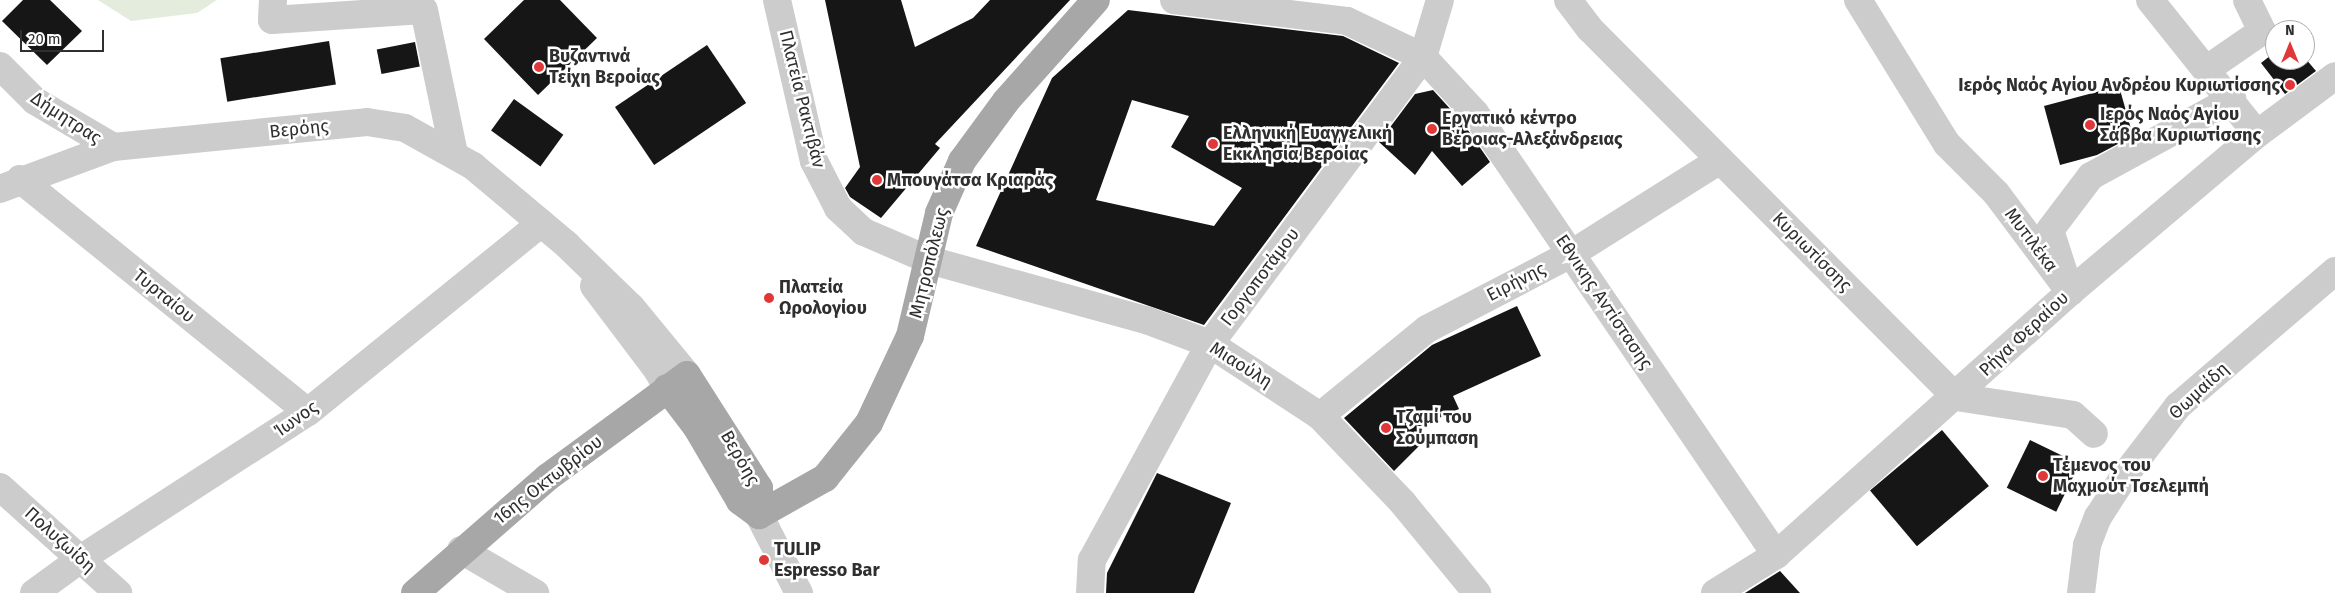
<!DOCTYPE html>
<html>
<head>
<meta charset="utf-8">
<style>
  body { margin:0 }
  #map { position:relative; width:2335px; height:593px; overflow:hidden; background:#fff; font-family:"Fira Sans",sans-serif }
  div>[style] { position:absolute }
  .green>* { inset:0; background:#e4ecde }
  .building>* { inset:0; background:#161616; transform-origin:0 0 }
  .minor>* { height:28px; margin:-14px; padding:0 14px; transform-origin:14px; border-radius:14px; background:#ccc }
  .major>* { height:28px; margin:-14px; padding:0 14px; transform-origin:14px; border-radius:14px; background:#a7a7a7 }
  .dots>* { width:14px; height:14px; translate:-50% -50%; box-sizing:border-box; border:2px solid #fff; border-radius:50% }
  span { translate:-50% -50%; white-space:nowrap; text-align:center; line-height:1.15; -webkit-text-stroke:5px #fff; paint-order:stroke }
  .poi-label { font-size:18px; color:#2f2f2f; font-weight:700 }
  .left { translate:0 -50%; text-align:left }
  .right { translate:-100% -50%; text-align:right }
  .street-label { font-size:18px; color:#2f2f2f }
  .north { position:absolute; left:2265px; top:20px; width:50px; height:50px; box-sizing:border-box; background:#fff; border:1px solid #acacac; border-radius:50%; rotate:0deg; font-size:14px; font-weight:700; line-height:20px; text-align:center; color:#2f2f2f }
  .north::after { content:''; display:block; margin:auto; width:18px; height:22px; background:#e03839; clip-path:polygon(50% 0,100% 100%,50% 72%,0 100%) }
  .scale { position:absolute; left:20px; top:30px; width:84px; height:22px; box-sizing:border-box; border:2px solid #2f2f2f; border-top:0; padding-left:6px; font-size:15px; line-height:18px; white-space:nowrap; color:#2f2f2f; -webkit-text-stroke:4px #fff; paint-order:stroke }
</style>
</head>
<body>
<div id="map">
  <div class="green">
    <i style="clip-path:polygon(98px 0,217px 0,197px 13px,131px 21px)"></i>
  </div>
  <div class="building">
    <i style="clip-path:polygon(23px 0,50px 0,82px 31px,47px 65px,2px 21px)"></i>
    <i style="clip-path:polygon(524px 0,560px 0,597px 38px,538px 95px,484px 39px)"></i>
    <i style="clip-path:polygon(825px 0,901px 0,915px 47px,973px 18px,990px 0,1070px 0,935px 144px,940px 148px,881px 218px,850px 197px,845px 188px,860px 167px)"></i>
    <i style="clip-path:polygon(evenodd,1128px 10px,1343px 36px,1399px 63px,1204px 325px,976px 246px,1052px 78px,1128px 10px,1132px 100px,1189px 116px,1171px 147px,1242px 188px,1214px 226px,1096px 200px,1132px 100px)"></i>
    <i style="left:329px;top:41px;width:44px;height:110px;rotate:81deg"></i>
    <i style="left:415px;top:42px;width:25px;height:39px;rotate:79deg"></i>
    <i style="left:707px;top:45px;width:70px;height:111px;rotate:56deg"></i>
    <i style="clip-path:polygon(2275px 52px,2275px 60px,2305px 58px,2316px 71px,2285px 94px,2261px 63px)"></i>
    <i style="clip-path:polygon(2119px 86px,2133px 136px,2097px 155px,2060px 165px,2044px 106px)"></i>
    <i style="clip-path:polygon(1433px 90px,1463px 123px,1490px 162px,1462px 186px,1432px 151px,1415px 175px,1379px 142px,1415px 94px)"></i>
    <i style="left:514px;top:99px;width:61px;height:39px;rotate:36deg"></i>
    <i style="clip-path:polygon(1517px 306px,1541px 356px,1453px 396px,1459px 409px,1419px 427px,1428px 437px,1394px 471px,1344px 418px,1432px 345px)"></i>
    <i style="left:1942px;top:430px;width:73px;height:94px;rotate:50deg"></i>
    <i style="left:2030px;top:440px;width:55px;height:53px;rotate:26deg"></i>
    <i style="clip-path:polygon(1157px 473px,1231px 503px,1194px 593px,1106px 593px,1107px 573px)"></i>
    <i style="clip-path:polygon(1780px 571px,1800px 593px,1745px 593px)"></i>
  </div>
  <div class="minor">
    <i style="left:273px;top:0;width:20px;rotate:93deg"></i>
    <i style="left:272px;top:20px;width:152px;rotate:-3.8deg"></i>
    <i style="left:424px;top:10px;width:146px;rotate:78.2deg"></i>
    <i style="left:777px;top:0;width:165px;rotate:77.1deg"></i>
    <i style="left:814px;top:161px;width:53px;rotate:62.9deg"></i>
    <i style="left:838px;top:208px;width:35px;rotate:43deg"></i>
    <i style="left:864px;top:232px;width:71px;rotate:23.3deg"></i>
    <i style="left:929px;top:260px;width:225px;rotate:15.5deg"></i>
    <i style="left:1146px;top:320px;width:68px;rotate:20.6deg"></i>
    <i style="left:1210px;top:344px;width:131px;rotate:33.2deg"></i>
    <i style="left:1320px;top:416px;width:120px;rotate:46.3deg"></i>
    <i style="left:1403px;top:503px;width:117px;rotate:50.6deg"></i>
    <i style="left:1174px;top:0;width:174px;rotate:6.9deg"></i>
    <i style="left:1347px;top:21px;width:84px;rotate:25.3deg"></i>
    <i style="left:1423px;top:57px;width:59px;rotate:-73.4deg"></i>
    <i style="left:1568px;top:0;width:36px;rotate:53deg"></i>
    <i style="left:1590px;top:29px;width:519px;rotate:45.16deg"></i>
    <i style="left:1956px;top:397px;width:118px;rotate:8.7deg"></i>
    <i style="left:2073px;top:415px;width:28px;rotate:42deg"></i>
    <i style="left:1858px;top:0;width:169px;rotate:58.3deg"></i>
    <i style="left:1947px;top:144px;width:69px;rotate:45deg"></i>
    <i style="left:1996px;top:193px;width:124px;rotate:53.2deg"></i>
    <i style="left:2070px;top:292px;width:65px;rotate:-107.9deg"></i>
    <i style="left:2050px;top:230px;width:68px;rotate:-52.8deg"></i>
    <i style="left:2091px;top:176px;width:161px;rotate:-28.6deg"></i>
    <i style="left:2150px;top:0;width:171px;rotate:51.4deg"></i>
    <i style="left:0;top:66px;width:49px;rotate:45deg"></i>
    <i style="left:35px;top:101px;width:91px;rotate:30.5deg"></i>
    <i style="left:2207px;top:69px;width:67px;rotate:-34.6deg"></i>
    <i style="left:2262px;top:31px;width:34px;rotate:-116deg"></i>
    <i style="left:20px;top:179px;width:370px;rotate:39deg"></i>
    <i style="left:0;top:189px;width:121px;rotate:-20.4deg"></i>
    <i style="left:113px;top:147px;width:255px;rotate:-5.6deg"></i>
    <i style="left:367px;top:122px;width:38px;rotate:9deg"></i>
    <i style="left:405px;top:128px;width:78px;rotate:29.2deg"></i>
    <i style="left:473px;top:166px;width:123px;rotate:40deg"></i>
    <i style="left:567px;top:245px;width:89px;rotate:44.1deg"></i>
    <i style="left:631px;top:307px;width:88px;rotate:50.5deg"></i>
    <i style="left:594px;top:286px;width:106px;rotate:53deg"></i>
    <i style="left:658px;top:371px;width:19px;rotate:62deg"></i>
    <i style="left:1320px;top:416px;width:138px;rotate:-39.1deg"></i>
    <i style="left:1427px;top:329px;width:162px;rotate:-27.5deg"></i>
    <i style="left:1571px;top:254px;width:176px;rotate:-32.2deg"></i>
    <i style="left:0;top:487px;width:159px;rotate:41.9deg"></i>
    <i style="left:759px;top:515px;width:88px;rotate:62.9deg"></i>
    <i style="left:461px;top:550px;width:86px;rotate:30.2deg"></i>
    <i style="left:34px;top:593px;width:59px;rotate:-36.1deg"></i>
    <i style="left:82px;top:558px;width:269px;rotate:-32.9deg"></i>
    <i style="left:308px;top:412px;width:300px;rotate:-39deg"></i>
    <i style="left:1090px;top:593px;width:33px;rotate:-87deg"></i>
    <i style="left:1092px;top:560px;width:246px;rotate:-61.4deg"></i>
    <i style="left:1210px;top:344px;width:357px;rotate:-53.4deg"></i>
    <i style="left:1423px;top:57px;width:76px;rotate:47.1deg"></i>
    <i style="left:1475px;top:113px;width:535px;rotate:55.75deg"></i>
    <i style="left:1715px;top:593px;width:72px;rotate:-31.9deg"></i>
    <i style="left:1776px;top:555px;width:394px;rotate:-41.8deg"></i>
    <i style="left:2070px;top:292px;width:245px;rotate:-40.2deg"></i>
    <i style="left:2257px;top:134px;width:97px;rotate:-36.6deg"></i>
    <i style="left:2081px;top:593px;width:48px;rotate:-82.9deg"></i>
    <i style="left:2087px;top:545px;width:30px;rotate:-69deg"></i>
    <i style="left:2098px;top:517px;width:50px;rotate:-57.3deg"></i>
    <i style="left:2125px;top:475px;width:87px;rotate:-52.5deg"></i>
    <i style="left:2178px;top:406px;width:207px;rotate:-40.7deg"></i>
  </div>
  <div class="major">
    <i style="left:667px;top:388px;width:48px;rotate:52.7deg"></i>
    <i style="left:696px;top:426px;width:87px;rotate:59.6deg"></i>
    <i style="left:740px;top:501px;width:24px;rotate:36deg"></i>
    <i style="left:759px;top:515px;width:76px;rotate:-29.3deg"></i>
    <i style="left:825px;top:478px;width:70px;rotate:-51.3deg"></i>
    <i style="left:869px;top:423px;width:96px;rotate:-64.8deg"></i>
    <i style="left:910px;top:336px;width:126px;rotate:-76.7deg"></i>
    <i style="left:939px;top:213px;width:57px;rotate:-66.1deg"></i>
    <i style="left:962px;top:161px;width:74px;rotate:-53.7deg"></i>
    <i style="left:1006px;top:101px;width:135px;rotate:-48.3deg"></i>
    <i style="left:415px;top:593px;width:176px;rotate:-41.1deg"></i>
    <i style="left:548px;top:477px;width:172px;rotate:-36.3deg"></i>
    <i style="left:687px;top:375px;width:134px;rotate:57.5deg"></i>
    <i style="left:759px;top:488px;width:27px;rotate:90deg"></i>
  </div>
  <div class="dots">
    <i style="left:539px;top:67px;background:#e03839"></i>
    <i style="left:2290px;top:85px;background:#e03839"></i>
    <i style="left:2090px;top:125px;background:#e03839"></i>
    <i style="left:1432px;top:129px;background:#e03839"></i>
    <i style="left:1213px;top:144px;background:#e03839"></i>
    <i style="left:877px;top:180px;background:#e03839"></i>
    <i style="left:769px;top:298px;background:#e03839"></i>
    <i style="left:1386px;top:428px;background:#e03839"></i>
    <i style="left:2043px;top:476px;background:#e03839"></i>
    <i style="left:764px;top:560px;background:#e03839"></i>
  </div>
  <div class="poi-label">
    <span class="left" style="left:549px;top:67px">Βυζαντινά<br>Τείχη Βεροίας</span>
    <span class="right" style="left:2280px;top:85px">Ιερός Ναός Αγίου Ανδρέου Κυριωτίσσης</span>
    <span class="left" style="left:2100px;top:125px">Ιερός Ναός Αγίου<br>Σάββα Κυριωτίσσης</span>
    <span class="left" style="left:1442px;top:129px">Εργατικό κέντρο<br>Βέροιας-Αλεξάνδρειας</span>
    <span class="left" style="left:1223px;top:144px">Ελληνική Ευαγγελική<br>Εκκλησία Βεροίας</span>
    <span class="left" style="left:887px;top:180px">Μπουγάτσα Κριαράς</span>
    <span class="left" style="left:779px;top:298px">Πλατεία<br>Ωρολογίου</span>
    <span class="left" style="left:1396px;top:428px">Τζαμί του<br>Σούμπαση</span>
    <span class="left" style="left:2053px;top:476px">Τέμενος του<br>Μαχμούτ Τσελεμπή</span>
    <span class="left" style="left:774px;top:560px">TULIP<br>Espresso Bar</span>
  </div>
  <div class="street-label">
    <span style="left:802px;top:99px;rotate:76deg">Πλατεία Ρακτιβάν</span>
    <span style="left:66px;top:118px;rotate:33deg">Δήμητρας</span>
    <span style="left:299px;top:129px;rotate:-6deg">Βερόης</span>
    <span style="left:2031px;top:240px;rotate:53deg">Μυτιλέκα</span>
    <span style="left:1812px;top:252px;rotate:45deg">Κυριωτίσσης</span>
    <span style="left:929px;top:263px;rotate:-76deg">Μητροπόλεως</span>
    <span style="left:1260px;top:277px;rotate:-53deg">Γοργοποτάμου</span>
    <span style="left:1516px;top:282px;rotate:-27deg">Ειρήνης</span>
    <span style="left:164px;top:296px;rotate:39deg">Τυρταίου</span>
    <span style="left:1604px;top:302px;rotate:56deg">Εθνικης Αντίστασης</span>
    <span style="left:2024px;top:334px;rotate:-43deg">Ρήγα Φεραίου</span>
    <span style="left:1241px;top:365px;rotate:32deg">Μιαούλη</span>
    <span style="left:2199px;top:391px;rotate:-43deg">Θωμαίδη</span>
    <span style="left:296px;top:419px;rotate:-35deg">Ίωνος</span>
    <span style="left:740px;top:458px;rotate:60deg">Βερόης</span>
    <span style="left:548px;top:480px;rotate:-38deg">16ης Οκτωβρίου</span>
    <span style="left:60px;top:540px;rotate:42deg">Πολυζωίδη</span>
  </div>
  <div class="north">N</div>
  <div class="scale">20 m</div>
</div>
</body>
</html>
